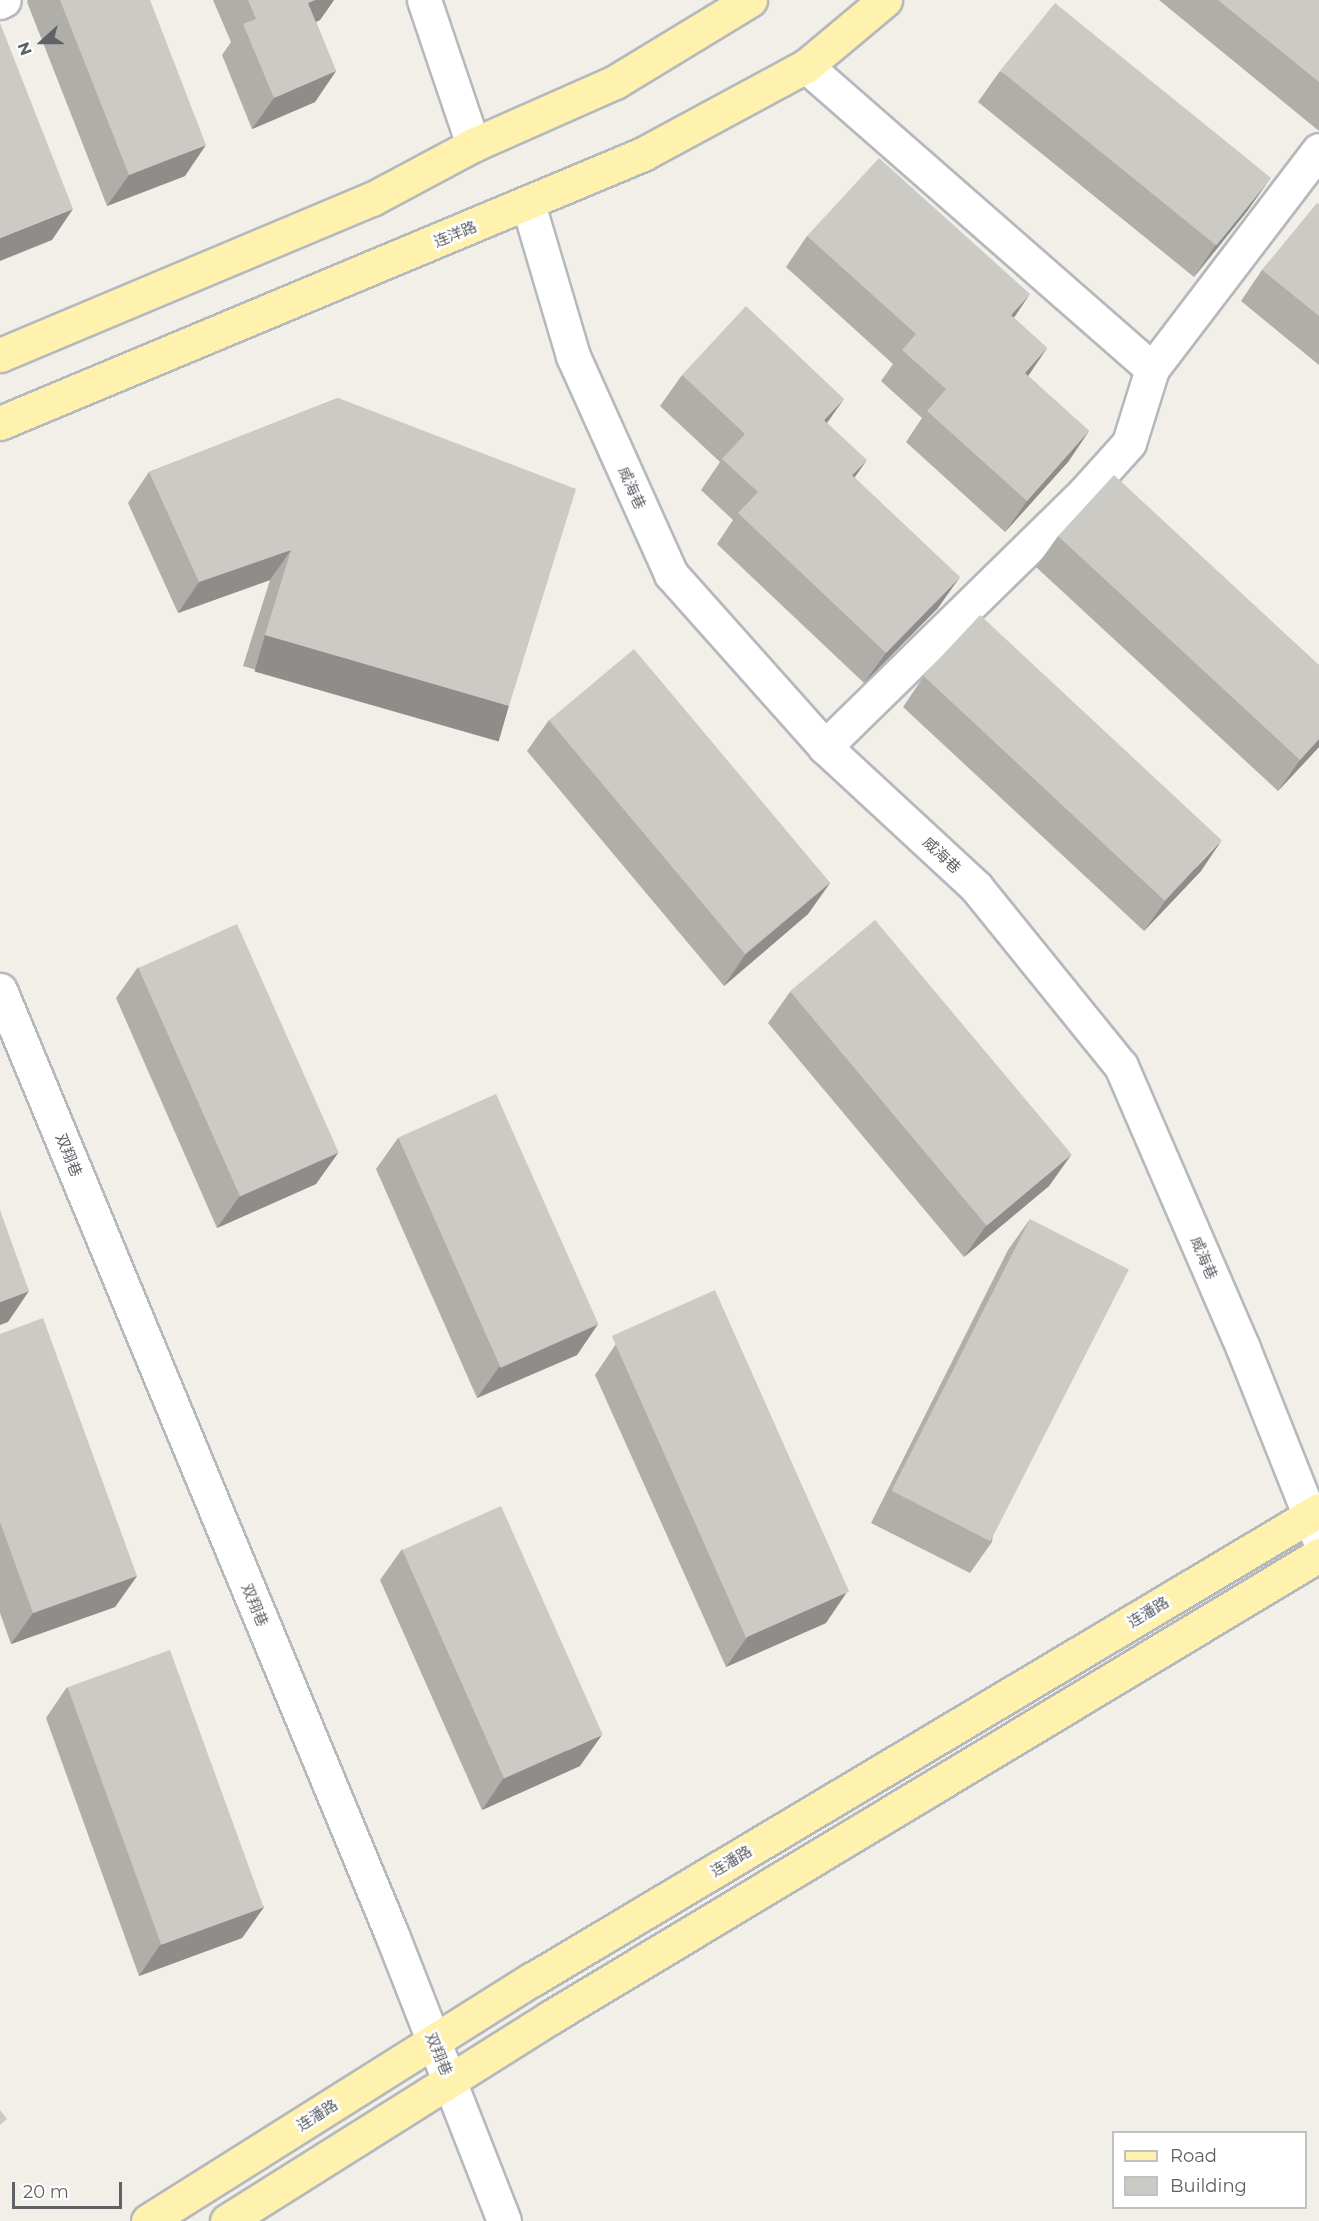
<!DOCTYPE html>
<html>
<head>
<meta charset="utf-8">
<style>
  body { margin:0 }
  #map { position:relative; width:1319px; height:2221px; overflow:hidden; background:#f1efe8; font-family:Montserrat,"Noto Sans SC",sans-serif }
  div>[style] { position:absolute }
  .roads { filter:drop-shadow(2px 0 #b5b8bc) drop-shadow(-2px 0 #b5b8bc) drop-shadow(0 2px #b5b8bc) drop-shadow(0 -2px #b5b8bc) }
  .minor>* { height:33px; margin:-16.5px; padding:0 16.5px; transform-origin:16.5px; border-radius:16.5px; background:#fff }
  .major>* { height:33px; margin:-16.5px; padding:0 16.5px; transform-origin:16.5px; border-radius:16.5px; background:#fff2af }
  .wall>* { inset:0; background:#afaea9 }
  .shaded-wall>* { inset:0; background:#8f8d8a; transform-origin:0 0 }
  .building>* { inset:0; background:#cccac5; transform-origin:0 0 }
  span { translate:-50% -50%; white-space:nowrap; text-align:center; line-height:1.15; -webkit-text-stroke:5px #fff; paint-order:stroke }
  .street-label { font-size:15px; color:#5f6368 }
  .legend { position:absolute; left:1112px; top:2131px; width:195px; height:78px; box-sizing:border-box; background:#fff; border:2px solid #bfc1c3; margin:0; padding:8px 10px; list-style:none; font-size:18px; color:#5f6368 }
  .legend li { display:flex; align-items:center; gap:12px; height:30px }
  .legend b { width:30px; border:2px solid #bfc1c3 }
  .north { position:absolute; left:12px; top:12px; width:60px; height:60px; -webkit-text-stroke:4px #fff; paint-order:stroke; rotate:249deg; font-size:16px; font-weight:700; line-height:24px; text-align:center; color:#5f6368 }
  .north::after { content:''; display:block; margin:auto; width:21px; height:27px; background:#5f6368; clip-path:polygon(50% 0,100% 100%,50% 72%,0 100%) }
  .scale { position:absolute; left:12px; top:2182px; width:110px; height:27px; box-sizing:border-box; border:3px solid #5f6368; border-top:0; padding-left:8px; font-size:18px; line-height:21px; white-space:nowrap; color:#5f6368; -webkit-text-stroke:4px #fff; paint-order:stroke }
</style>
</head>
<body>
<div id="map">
  <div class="roads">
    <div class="minor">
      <i style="left:424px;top:0;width:153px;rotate:71.3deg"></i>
      <i style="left:0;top:2px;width:4px;rotate:-27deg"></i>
      <i style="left:806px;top:66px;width:460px;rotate:41.2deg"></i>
      <i style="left:1152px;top:369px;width:77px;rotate:107.3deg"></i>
      <i style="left:1129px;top:443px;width:67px;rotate:132deg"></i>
      <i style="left:1084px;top:493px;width:363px;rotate:135.6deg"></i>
      <i style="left:528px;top:204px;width:159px;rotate:73.5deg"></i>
      <i style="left:573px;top:356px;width:239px;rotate:65.8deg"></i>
      <i style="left:671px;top:574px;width:232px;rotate:48.3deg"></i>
      <i style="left:825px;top:747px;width:206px;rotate:42.8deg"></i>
      <i style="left:976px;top:887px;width:230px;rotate:51deg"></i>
      <i style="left:1121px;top:1066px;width:307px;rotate:66.6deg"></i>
      <i style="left:1243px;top:1348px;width:206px;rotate:68.3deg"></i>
      <i style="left:1152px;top:369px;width:275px;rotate:-52.7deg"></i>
      <i style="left:0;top:990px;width:1023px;rotate:67.47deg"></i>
      <i style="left:392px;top:1935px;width:307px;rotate:68.6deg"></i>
    </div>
    <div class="major">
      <i style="left:0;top:355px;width:403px;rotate:-22.8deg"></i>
      <i style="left:372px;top:199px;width:115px;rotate:-28.1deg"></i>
      <i style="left:473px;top:145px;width:155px;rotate:-23.9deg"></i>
      <i style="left:615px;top:82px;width:158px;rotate:-31.3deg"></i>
      <i style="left:0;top:423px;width:697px;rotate:-22.7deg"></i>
      <i style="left:643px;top:154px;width:185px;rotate:-28.4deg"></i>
      <i style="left:806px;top:66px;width:103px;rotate:-39.9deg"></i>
      <i style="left:148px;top:2221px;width:455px;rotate:-32.2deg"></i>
      <i style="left:533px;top:1979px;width:915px;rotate:-30.82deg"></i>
      <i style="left:227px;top:2221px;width:383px;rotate:-32.2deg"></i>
      <i style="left:551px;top:2017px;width:896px;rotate:-31.03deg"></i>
    </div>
  </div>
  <div class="wall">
    <i style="clip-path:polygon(28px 0,150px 0,185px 176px,107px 206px,27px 2px)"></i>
    <i style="clip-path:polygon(213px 0,334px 0,320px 20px,316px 22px,336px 71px,315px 102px,252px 129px,222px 55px,231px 42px)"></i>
    <i style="clip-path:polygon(1159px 0,1319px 0,1319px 131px)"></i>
    <i style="clip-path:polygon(1000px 71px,1248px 210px,1194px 277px,978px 102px)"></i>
    <i style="clip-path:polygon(1319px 204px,1319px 365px,1241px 301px,1262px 270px)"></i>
    <i style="clip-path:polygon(807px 236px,1014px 318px,1047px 348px,1028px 376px,1089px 431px,1068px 462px,1005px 532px,906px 442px,922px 418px,881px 381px,893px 364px,786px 267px)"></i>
    <i style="clip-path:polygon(682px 375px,827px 423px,855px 478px,938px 608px,864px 683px,717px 544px,733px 520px,701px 490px,720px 462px,660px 406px)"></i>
    <i style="clip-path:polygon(338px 398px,509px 706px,487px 737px,243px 666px,270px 580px,178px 613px,128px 503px,149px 472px)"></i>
    <i style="clip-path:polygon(1058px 536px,1319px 665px,1319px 747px,1278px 791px,1036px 567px)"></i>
    <i style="clip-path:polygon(924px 676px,1201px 871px,1144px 931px,903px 707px)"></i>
    <i style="clip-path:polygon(549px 720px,830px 883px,808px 914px,724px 986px,527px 751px)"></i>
    <i style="clip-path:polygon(138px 967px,338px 1153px,316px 1184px,217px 1228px,116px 998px)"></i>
    <i style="clip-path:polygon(790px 992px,1071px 1155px,1049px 1186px,964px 1257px,768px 1023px)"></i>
    <i style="clip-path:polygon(398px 1138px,598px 1324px,577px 1355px,477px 1398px,376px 1169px)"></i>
    <i style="clip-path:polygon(1030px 1219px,992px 1542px,970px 1573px,871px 1523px,1008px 1250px)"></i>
    <i style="clip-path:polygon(0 1334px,137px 1576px,115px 1607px,11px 1644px,0 1613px)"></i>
    <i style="clip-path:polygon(616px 1344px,826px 1623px,726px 1667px,595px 1375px)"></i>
    <i style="clip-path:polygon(402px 1549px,580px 1766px,482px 1810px,380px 1580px)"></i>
    <i style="clip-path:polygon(67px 1687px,264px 1907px,242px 1938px,139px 1976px,46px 1718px)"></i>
  </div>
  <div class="shaded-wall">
    <i style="clip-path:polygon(315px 0,334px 0,320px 20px,286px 34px,308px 3px)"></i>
    <i style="clip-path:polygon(336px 71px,315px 102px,252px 129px,274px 98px)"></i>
    <i style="clip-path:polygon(206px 145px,185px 176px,107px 206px,129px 175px)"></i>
    <i style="clip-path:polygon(1270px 179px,1248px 210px,1194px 277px,1215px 246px)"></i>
    <i style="clip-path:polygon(73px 209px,52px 240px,0 261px,0 238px)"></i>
    <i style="clip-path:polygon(1030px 294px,1009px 325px,1011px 315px)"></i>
    <i style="clip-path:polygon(1047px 348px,1026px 379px,1025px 373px)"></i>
    <i style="clip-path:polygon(844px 399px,822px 430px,824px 420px)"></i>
    <i style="clip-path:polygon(1089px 431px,1068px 462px,1005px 532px,1027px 501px)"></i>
    <i style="clip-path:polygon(867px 460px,845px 491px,852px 475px)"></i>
    <i style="clip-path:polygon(291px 550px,270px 580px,178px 613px,199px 582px)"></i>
    <i style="clip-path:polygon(960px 577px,938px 608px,864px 683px,886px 653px)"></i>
    <i style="left:265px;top:635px;width:254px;height:38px;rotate:16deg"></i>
    <i style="clip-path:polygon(1319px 739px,1319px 747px,1278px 791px,1300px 760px)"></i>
    <i style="clip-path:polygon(1222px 840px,1201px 871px,1144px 931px,1166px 900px)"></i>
    <i style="clip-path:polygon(830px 883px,808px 914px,724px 986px,745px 955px)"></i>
    <i style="clip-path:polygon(338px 1153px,316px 1184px,217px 1228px,239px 1197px)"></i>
    <i style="clip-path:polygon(1071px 1155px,1049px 1186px,964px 1257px,986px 1226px)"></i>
    <i style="clip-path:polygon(29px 1291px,8px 1322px,0 1325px,0 1302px)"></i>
    <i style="clip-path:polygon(598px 1324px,577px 1355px,477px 1398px,499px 1367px)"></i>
    <i style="clip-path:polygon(137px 1576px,115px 1607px,11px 1644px,33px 1613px)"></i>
    <i style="clip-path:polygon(847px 1592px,826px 1623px,726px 1667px,748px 1636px)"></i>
    <i style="clip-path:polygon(602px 1735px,580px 1766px,482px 1810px,503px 1779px)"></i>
    <i style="clip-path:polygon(264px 1907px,242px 1938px,139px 1976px,160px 1945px)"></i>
  </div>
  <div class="building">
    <i style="clip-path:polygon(60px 0,150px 0,206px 145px,129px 175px)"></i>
    <i style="clip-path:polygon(248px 0,315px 0,308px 3px,336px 71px,274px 98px,243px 24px,256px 19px)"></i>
    <i style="clip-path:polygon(1218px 0,1319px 0,1319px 82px)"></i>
    <i style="left:1055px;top:3px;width:278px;height:87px;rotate:39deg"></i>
    <i style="clip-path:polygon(0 23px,73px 209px,0 238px)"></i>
    <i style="clip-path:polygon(879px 158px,1030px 294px,1011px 315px,1047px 348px,1025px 373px,1089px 431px,1027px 501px,927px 411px,946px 389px,902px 350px,916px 334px,807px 236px)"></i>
    <i style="clip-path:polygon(1317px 203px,1319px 204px,1319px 316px,1262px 270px)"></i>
    <i style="clip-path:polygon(746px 306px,844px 399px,824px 420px,867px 460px,852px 475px,960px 577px,886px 653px,738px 513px,758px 492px,722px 459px,745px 434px,682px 375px)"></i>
    <i style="clip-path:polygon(338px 398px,576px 489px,509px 706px,265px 635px,291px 550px,199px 582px,149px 472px)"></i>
    <i style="clip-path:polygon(1114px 475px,1319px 665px,1319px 739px,1300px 760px,1058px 536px)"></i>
    <i style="left:980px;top:615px;width:330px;height:83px;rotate:43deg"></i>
    <i style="left:634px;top:649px;width:305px;height:111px;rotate:50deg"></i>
    <i style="left:875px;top:920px;width:306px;height:111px;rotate:50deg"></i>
    <i style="left:237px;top:924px;width:250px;height:108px;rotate:66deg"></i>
    <i style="left:496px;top:1094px;width:252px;height:107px;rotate:66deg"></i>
    <i style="clip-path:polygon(0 1210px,29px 1291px,0 1302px)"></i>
    <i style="left:1030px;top:1219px;width:111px;height:305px;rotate:27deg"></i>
    <i style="left:715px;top:1290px;width:330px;height:113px;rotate:66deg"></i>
    <i style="clip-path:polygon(43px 1318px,137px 1576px,33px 1613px,0 1522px,0 1334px)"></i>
    <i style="left:501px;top:1506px;width:250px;height:108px;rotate:66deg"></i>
    <i style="left:170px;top:1650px;width:274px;height:109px;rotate:70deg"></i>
    <i style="clip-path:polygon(0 2110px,7px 2119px,0 2125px)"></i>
  </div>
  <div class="street-label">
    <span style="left:455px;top:234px;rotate:-22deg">连洋路</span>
    <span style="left:632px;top:488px;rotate:66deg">威海巷</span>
    <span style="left:942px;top:855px;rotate:43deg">威海巷</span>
    <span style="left:69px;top:1155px;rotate:68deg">双翔巷</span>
    <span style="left:1204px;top:1258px;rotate:67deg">威海巷</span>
    <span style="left:255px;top:1605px;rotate:68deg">双翔巷</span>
    <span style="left:1148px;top:1612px;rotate:-31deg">连潘路</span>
    <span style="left:731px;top:1861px;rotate:-31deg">连潘路</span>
    <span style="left:439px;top:2054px;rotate:68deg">双翔巷</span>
    <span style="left:317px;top:2115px;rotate:-32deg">连潘路</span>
  </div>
  <ul class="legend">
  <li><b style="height:8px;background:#fff2af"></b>Road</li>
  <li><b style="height:16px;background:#cccac5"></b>Building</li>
  </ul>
  <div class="north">N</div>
  <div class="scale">20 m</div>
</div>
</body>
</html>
